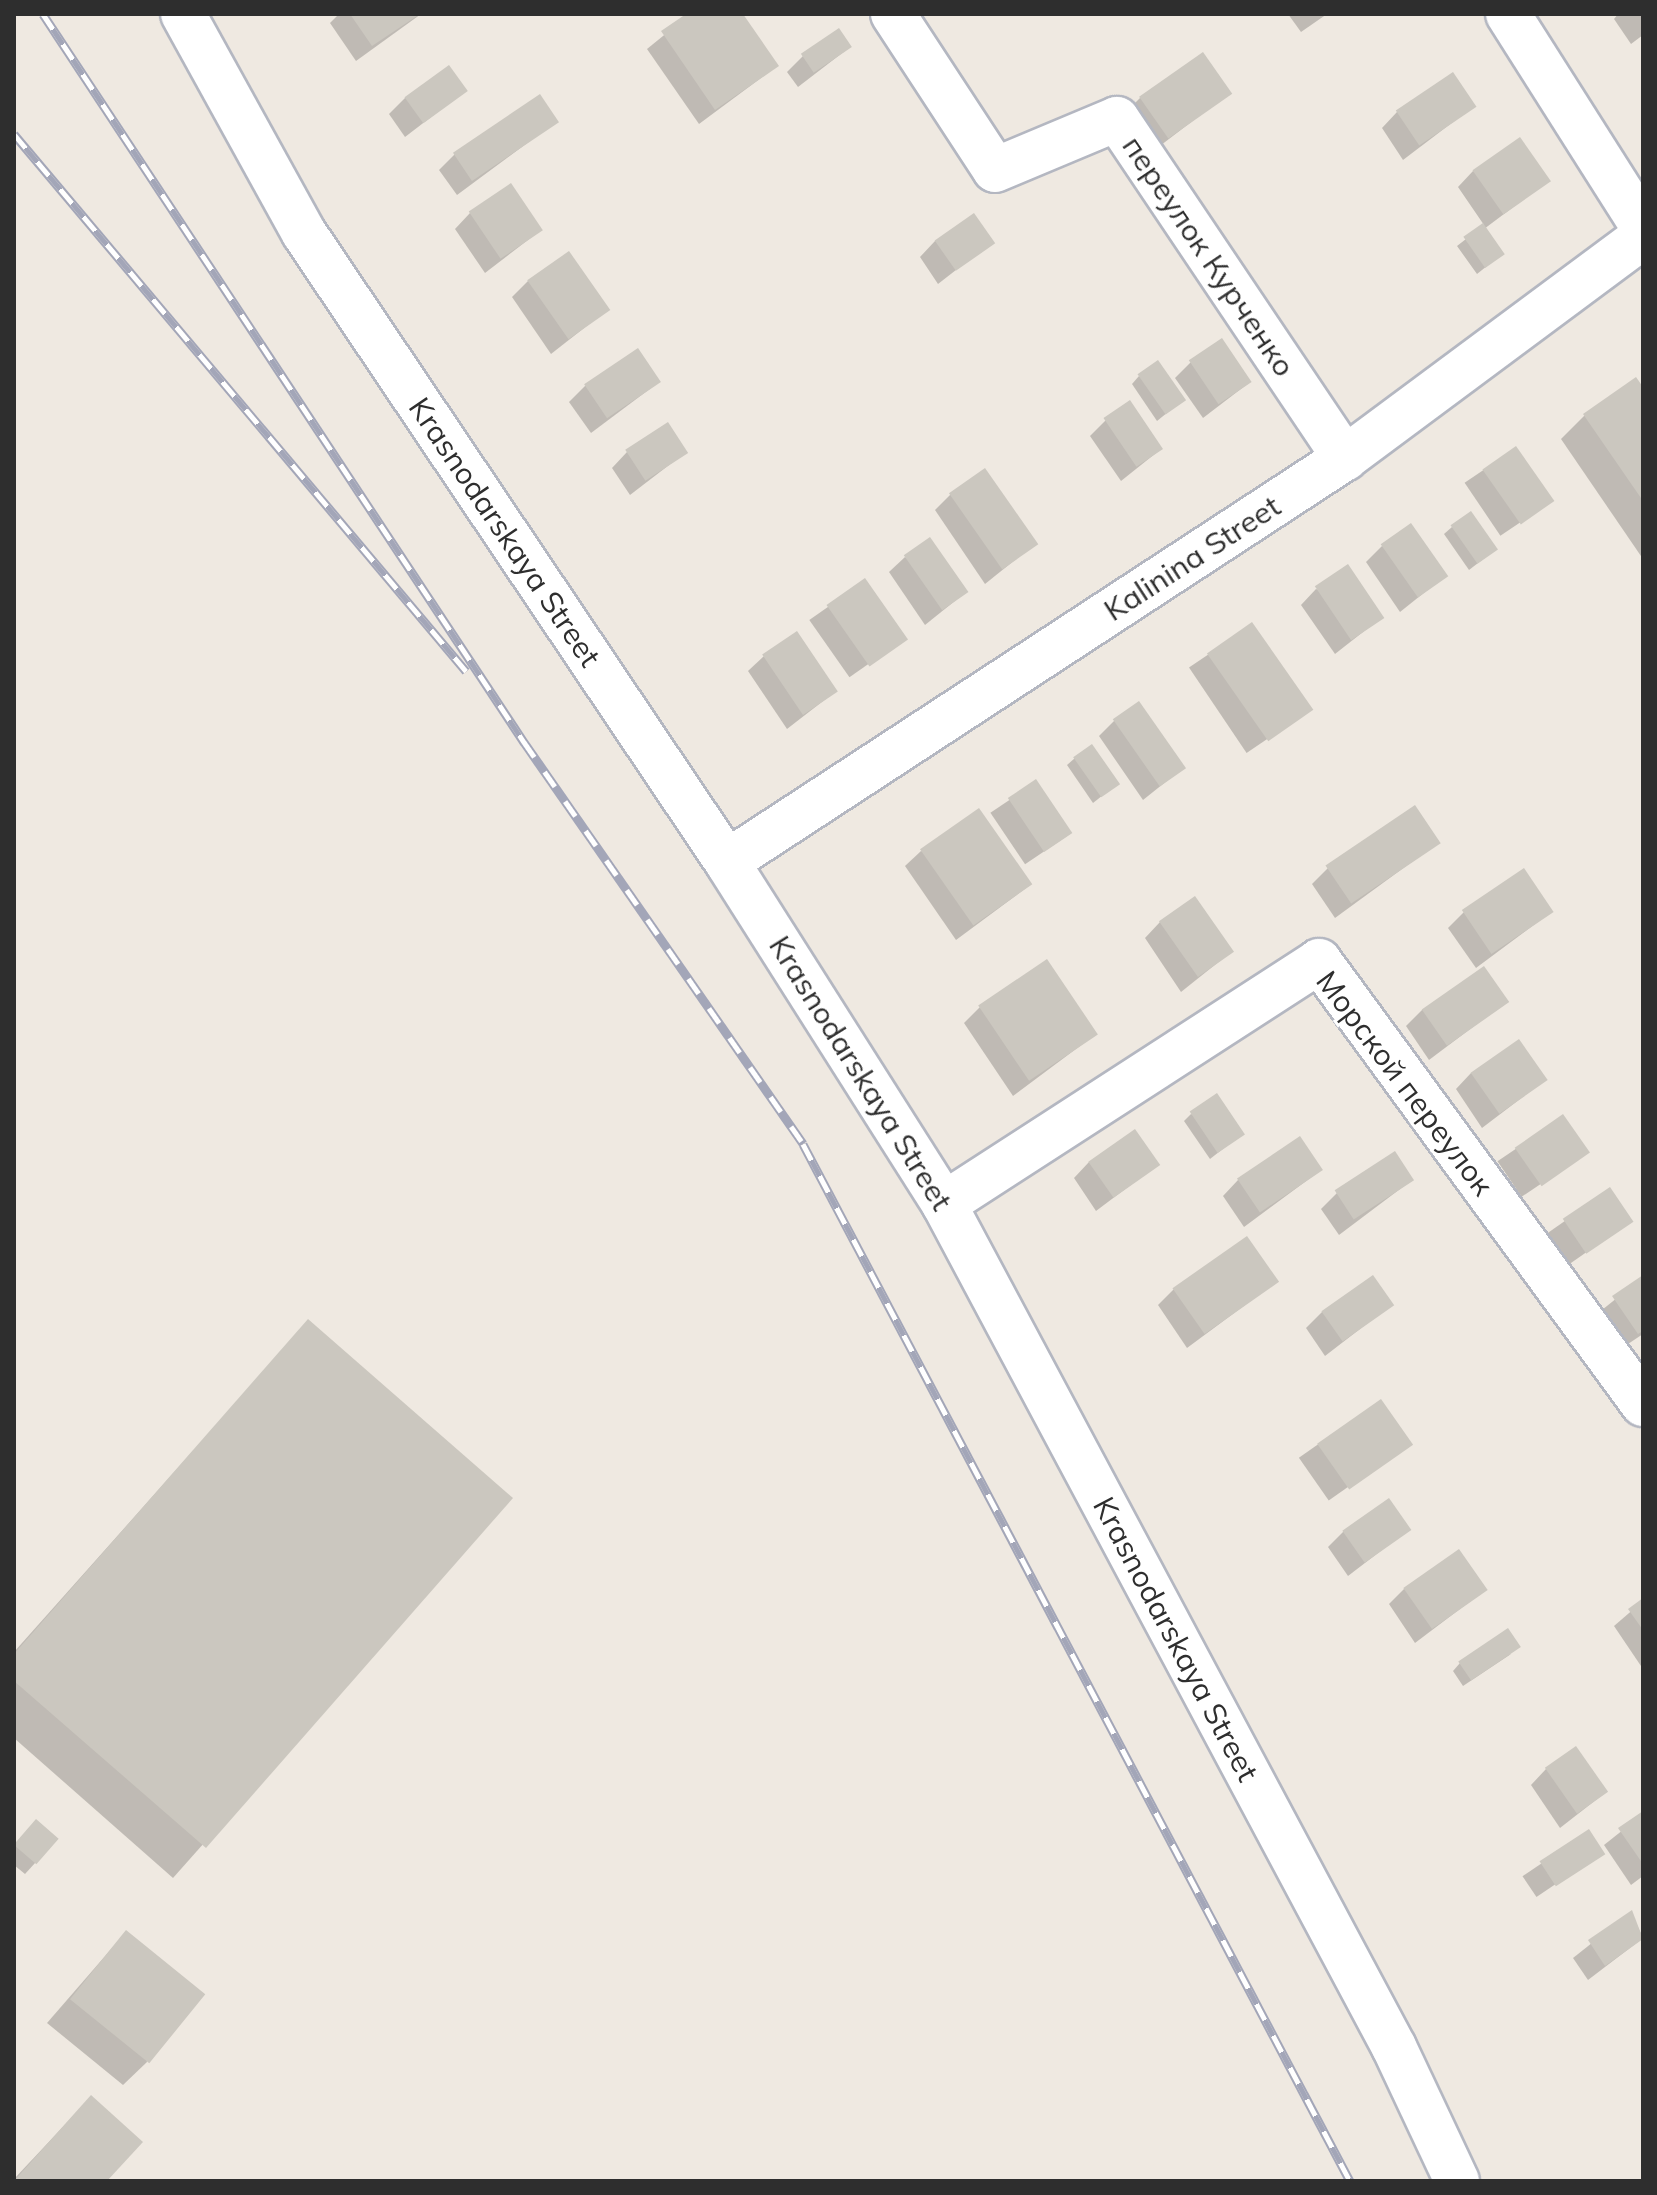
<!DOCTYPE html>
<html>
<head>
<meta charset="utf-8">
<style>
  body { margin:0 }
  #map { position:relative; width:1657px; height:2195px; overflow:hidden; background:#efe9e1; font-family:Mulish,sans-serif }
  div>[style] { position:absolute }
  .shadow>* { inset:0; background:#0003; transform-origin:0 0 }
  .building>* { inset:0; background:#cbc7bf; transform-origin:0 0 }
  .roads { filter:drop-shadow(2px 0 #b4b7c1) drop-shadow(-2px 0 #b4b7c1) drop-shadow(0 2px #b4b7c1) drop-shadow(0 -2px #b4b7c1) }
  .street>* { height:44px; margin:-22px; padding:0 22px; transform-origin:22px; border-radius:22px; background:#fff }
  .rail>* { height:9px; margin-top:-4.5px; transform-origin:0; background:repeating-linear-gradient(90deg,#fff 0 18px,#a3a6b8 0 36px); box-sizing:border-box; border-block:2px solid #a3a6b8 }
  span { translate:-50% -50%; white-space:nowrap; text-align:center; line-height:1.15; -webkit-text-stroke:6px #fff; paint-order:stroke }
  .street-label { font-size:30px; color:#2e2e2e }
  .frame { position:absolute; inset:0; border:16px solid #2e2e2e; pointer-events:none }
</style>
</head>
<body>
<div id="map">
  <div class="shadow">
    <i style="clip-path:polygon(339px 14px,421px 14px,356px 61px,330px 23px)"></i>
    <i style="clip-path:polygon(690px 14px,741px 14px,777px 66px,699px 124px,647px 49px)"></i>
    <i style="clip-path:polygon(1288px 14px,1327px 14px,1301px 32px)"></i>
    <i style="clip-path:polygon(1618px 14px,1643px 14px,1643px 35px,1631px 44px,1614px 19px)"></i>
    <i style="clip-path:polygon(850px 47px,798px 87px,787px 72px,803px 56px)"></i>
    <i style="clip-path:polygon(465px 91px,405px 137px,389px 114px,405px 98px)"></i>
    <i style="clip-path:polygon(1229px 93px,1152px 152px,1125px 113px,1141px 97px)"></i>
    <i style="clip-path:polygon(1474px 106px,1403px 160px,1382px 128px,1397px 112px)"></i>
    <i style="clip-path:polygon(557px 121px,457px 195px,439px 170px,455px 154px)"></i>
    <i style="clip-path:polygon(1473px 171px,1548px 181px,1484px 229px,1502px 254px,1477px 274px,1457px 246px,1484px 225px,1458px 187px)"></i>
    <i style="clip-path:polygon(470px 213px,541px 230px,485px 273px,455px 229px)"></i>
    <i style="clip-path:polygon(935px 241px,992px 242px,938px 284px,920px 257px)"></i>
    <i style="clip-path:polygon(528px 281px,607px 310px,551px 354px,512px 297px)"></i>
    <i style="clip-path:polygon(1191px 362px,1250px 382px,1203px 418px,1175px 378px)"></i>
    <i style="clip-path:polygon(1139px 376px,1183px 400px,1157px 421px,1132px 384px)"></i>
    <i style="clip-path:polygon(659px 382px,591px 433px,569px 402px,585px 386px)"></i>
    <i style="clip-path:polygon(1643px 391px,1643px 559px,1561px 439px,1584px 416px)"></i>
    <i style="clip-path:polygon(1106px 420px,1161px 449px,1121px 481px,1090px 436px)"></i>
    <i style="left:1516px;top:448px;width:64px;height:62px;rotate:56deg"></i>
    <i style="clip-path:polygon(627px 452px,686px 452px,630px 495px,612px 468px)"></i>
    <i style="clip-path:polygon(951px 494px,1035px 544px,985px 584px,935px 510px)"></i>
    <i style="clip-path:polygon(1452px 527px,1495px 550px,1469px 570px,1444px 534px)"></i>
    <i style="clip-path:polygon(1382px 546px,1445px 576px,1400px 612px,1366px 562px)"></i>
    <i style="clip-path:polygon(905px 557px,966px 592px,925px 625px,889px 572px)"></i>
    <i style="left:865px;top:581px;width:70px;height:68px;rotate:55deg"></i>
    <i style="clip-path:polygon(1316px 589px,1382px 617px,1335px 654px,1301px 605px)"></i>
    <i style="left:1252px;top:625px;width:103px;height:76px;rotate:56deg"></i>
    <i style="clip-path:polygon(764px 656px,836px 691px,787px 729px,748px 671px)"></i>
    <i style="clip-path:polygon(1115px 720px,1183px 768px,1143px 800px,1099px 736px)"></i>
    <i style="clip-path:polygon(1075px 758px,1117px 784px,1093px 803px,1067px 765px)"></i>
    <i style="left:1036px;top:782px;width:62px;height:55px;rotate:56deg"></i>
    <i style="clip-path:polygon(1439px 842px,1335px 918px,1312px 884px,1328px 868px)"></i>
    <i style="clip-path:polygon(921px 851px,1030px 885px,956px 940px,905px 866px)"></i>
    <i style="clip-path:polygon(1464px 912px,1551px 912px,1476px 968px,1448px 928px)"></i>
    <i style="clip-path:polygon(1160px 922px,1231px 952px,1181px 992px,1145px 938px)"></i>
    <i style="clip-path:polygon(1506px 1002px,1429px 1060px,1406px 1026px,1422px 1010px)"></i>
    <i style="clip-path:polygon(980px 1007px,1096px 1034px,1013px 1096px,964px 1023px)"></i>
    <i style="clip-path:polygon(1471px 1073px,1545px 1080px,1482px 1128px,1456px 1089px)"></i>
    <i style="clip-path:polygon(1191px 1114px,1242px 1134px,1210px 1159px,1184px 1121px)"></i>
    <i style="left:1563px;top:1117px;width:43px;height:79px;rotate:56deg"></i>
    <i style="clip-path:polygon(1089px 1162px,1157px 1165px,1096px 1211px,1074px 1178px)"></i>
    <i style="clip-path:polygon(1321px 1170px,1244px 1227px,1223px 1196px,1238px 1180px)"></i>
    <i style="clip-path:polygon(1412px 1180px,1339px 1235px,1321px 1209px,1337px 1193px)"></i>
    <i style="left:1609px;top:1190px;width:38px;height:77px;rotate:55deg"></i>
    <i style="clip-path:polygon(1643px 1277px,1643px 1334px,1622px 1348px,1597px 1314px)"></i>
    <i style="clip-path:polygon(1276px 1282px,1187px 1348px,1158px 1305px,1174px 1289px)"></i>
    <i style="clip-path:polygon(1391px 1305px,1325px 1356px,1306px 1328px,1322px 1312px)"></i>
    <i style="clip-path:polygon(308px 1322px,510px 1498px,173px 1878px,14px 1738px,14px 1652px)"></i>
    <i style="left:1380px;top:1401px;width:52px;height:99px;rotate:55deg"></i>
    <i style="clip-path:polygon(1408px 1530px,1348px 1576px,1328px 1547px,1344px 1531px)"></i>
    <i style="clip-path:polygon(1404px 1589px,1485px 1590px,1415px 1643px,1389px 1604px)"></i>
    <i style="clip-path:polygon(1643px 1601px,1643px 1669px,1614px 1626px)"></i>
    <i style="clip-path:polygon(1511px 1654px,1463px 1686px,1453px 1671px,1460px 1663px)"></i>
    <i style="clip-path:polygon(1546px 1769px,1606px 1792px,1560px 1828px,1531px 1785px)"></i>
    <i style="clip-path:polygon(1643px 1814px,1643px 1876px,1631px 1885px,1604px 1845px)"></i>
    <i style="clip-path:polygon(29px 1829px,57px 1839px,25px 1874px,14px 1865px,14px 1847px)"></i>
    <i style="left:1588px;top:1832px;width:25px;height:79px;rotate:56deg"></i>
    <i style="clip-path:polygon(1631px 1912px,1643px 1938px,1588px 1980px,1573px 1958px)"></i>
    <i style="clip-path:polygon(126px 1932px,147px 2062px,123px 2085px,47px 2023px)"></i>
    <i style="clip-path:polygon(91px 2097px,104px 2181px,14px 2181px,14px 2179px)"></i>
  </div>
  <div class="building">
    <i style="clip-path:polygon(350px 14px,420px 14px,372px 46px)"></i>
    <i style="clip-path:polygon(686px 14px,743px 14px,779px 66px,715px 110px,661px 31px)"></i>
    <i style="left:839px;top:28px;width:23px;height:46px;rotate:56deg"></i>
    <i style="left:1203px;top:52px;width:51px;height:78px;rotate:55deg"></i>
    <i style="left:449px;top:65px;width:32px;height:55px;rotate:54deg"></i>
    <i style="left:1453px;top:72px;width:42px;height:69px;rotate:56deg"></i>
    <i style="left:540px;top:94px;width:34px;height:105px;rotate:56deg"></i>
    <i style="left:1520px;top:137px;width:54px;height:58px;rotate:55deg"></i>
    <i style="left:511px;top:183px;width:57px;height:51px;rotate:56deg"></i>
    <i style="left:974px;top:213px;width:37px;height:48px;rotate:55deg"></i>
    <i style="left:1483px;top:223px;width:38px;height:24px;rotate:55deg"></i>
    <i style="left:569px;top:251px;width:72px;height:51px;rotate:55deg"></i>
    <i style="left:1222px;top:338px;width:53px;height:40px;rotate:56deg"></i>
    <i style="left:638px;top:348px;width:41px;height:65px;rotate:56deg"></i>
    <i style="left:1158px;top:360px;width:49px;height:25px;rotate:55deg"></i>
    <i style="clip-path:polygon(1636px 377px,1643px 387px,1643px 501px,1583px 414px)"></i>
    <i style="left:1130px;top:400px;width:59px;height:32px;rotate:56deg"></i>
    <i style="left:668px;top:422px;width:37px;height:51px;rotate:57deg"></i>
    <i style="left:1516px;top:446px;width:67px;height:41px;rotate:55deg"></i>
    <i style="left:985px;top:468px;width:93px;height:44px;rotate:55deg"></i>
    <i style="left:1471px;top:511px;width:47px;height:25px;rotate:55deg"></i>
    <i style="left:1411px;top:523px;width:65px;height:37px;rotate:55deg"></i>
    <i style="left:930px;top:537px;width:67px;height:32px;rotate:55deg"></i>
    <i style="left:1348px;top:564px;width:65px;height:40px;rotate:56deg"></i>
    <i style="left:865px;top:578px;width:75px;height:47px;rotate:55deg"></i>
    <i style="left:1252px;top:622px;width:107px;height:55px;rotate:55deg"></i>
    <i style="left:797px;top:631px;width:73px;height:42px;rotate:56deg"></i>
    <i style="left:1139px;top:701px;width:82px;height:32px;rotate:55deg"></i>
    <i style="left:1092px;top:744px;width:49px;height:23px;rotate:55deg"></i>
    <i style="left:1036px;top:779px;width:65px;height:34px;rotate:56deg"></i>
    <i style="left:1415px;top:805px;width:46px;height:108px;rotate:56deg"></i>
    <i style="left:979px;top:808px;width:93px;height:72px;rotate:55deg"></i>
    <i style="left:1524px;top:868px;width:53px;height:75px;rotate:56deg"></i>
    <i style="left:1195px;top:896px;width:68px;height:44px;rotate:55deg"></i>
    <i style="left:1047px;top:959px;width:91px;height:83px;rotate:56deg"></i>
    <i style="left:1484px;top:966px;width:44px;height:76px;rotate:55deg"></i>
    <i style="left:1519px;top:1039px;width:50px;height:59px;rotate:55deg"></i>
    <i style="left:1217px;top:1093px;width:50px;height:33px;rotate:56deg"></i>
    <i style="left:1563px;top:1114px;width:47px;height:59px;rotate:55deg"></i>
    <i style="left:1135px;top:1129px;width:44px;height:57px;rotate:55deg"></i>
    <i style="left:1300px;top:1136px;width:41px;height:76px;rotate:56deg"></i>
    <i style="left:1395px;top:1151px;width:35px;height:72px;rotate:57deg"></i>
    <i style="left:1610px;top:1187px;width:42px;height:57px;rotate:56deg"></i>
    <i style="left:1247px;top:1236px;width:56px;height:91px;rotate:55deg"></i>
    <i style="left:1373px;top:1275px;width:37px;height:63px;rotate:55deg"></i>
    <i style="clip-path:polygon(1643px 1275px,1643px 1331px,1638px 1334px,1612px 1296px)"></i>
    <i style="clip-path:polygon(308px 1319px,513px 1498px,206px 1848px,14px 1681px,14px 1654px)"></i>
    <i style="left:1381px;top:1399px;width:56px;height:78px;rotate:55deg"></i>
    <i style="left:1389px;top:1498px;width:39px;height:57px;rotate:55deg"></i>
    <i style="left:1459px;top:1549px;width:50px;height:68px;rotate:55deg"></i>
    <i style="clip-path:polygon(1643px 1598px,1643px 1630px,1628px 1609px)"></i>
    <i style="left:1508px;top:1628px;width:23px;height:60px;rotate:56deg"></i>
    <i style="left:1576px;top:1746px;width:56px;height:38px;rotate:55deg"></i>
    <i style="clip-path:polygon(1643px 1811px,1643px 1864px,1618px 1828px)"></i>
    <i style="left:36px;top:1819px;width:30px;height:34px;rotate:41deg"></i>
    <i style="left:1589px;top:1829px;width:30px;height:59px;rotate:57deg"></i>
    <i style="clip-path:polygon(1632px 1910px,1643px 1939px,1605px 1966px,1588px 1940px)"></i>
    <i style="left:126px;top:1930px;width:102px;height:89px;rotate:39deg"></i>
    <i style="clip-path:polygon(91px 2095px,143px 2142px,107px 2181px,14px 2181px)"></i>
  </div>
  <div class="roads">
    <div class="street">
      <i style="left:183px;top:14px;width:250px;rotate:61.1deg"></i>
      <i style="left:304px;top:233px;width:758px;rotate:56.08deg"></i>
      <i style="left:727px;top:862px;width:405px;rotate:57.6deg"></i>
      <i style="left:944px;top:1204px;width:956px;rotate:61.91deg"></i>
      <i style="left:1394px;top:2047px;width:148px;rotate:64.8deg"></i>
      <i style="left:893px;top:14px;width:186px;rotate:56.8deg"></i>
      <i style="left:995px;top:170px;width:132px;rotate:-22.7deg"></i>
      <i style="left:1117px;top:119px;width:409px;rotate:56.1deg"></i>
      <i style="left:1508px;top:14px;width:252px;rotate:57.6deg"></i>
      <i style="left:727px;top:862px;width:738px;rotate:-33.17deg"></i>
      <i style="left:1345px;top:458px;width:371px;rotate:-36.6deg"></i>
      <i style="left:944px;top:1204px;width:447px;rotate:-32.9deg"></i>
      <i style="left:1319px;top:961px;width:549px;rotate:53.82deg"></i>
    </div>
  </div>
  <div class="rail">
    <i style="left:43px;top:14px;width:873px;rotate:56.55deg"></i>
    <i style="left:524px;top:742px;width:489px;rotate:55.2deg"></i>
    <i style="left:803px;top:1144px;width:1172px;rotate:62.19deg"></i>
    <i style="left:14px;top:134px;width:702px;rotate:49.91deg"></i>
  </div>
  <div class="street-label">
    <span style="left:1209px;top:256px;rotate:56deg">переулок Курченко</span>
    <span style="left:505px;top:532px;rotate:56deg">Krasnodarskaya Street</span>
    <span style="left:1192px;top:558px;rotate:-33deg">Kalinina Street</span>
    <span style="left:861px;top:1073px;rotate:58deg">Krasnodarskaya Street</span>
    <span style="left:1405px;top:1083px;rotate:53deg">Морской переулок</span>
    <span style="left:1176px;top:1639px;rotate:62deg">Krasnodarskaya Street</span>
  </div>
  <div class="frame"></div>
</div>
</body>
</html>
